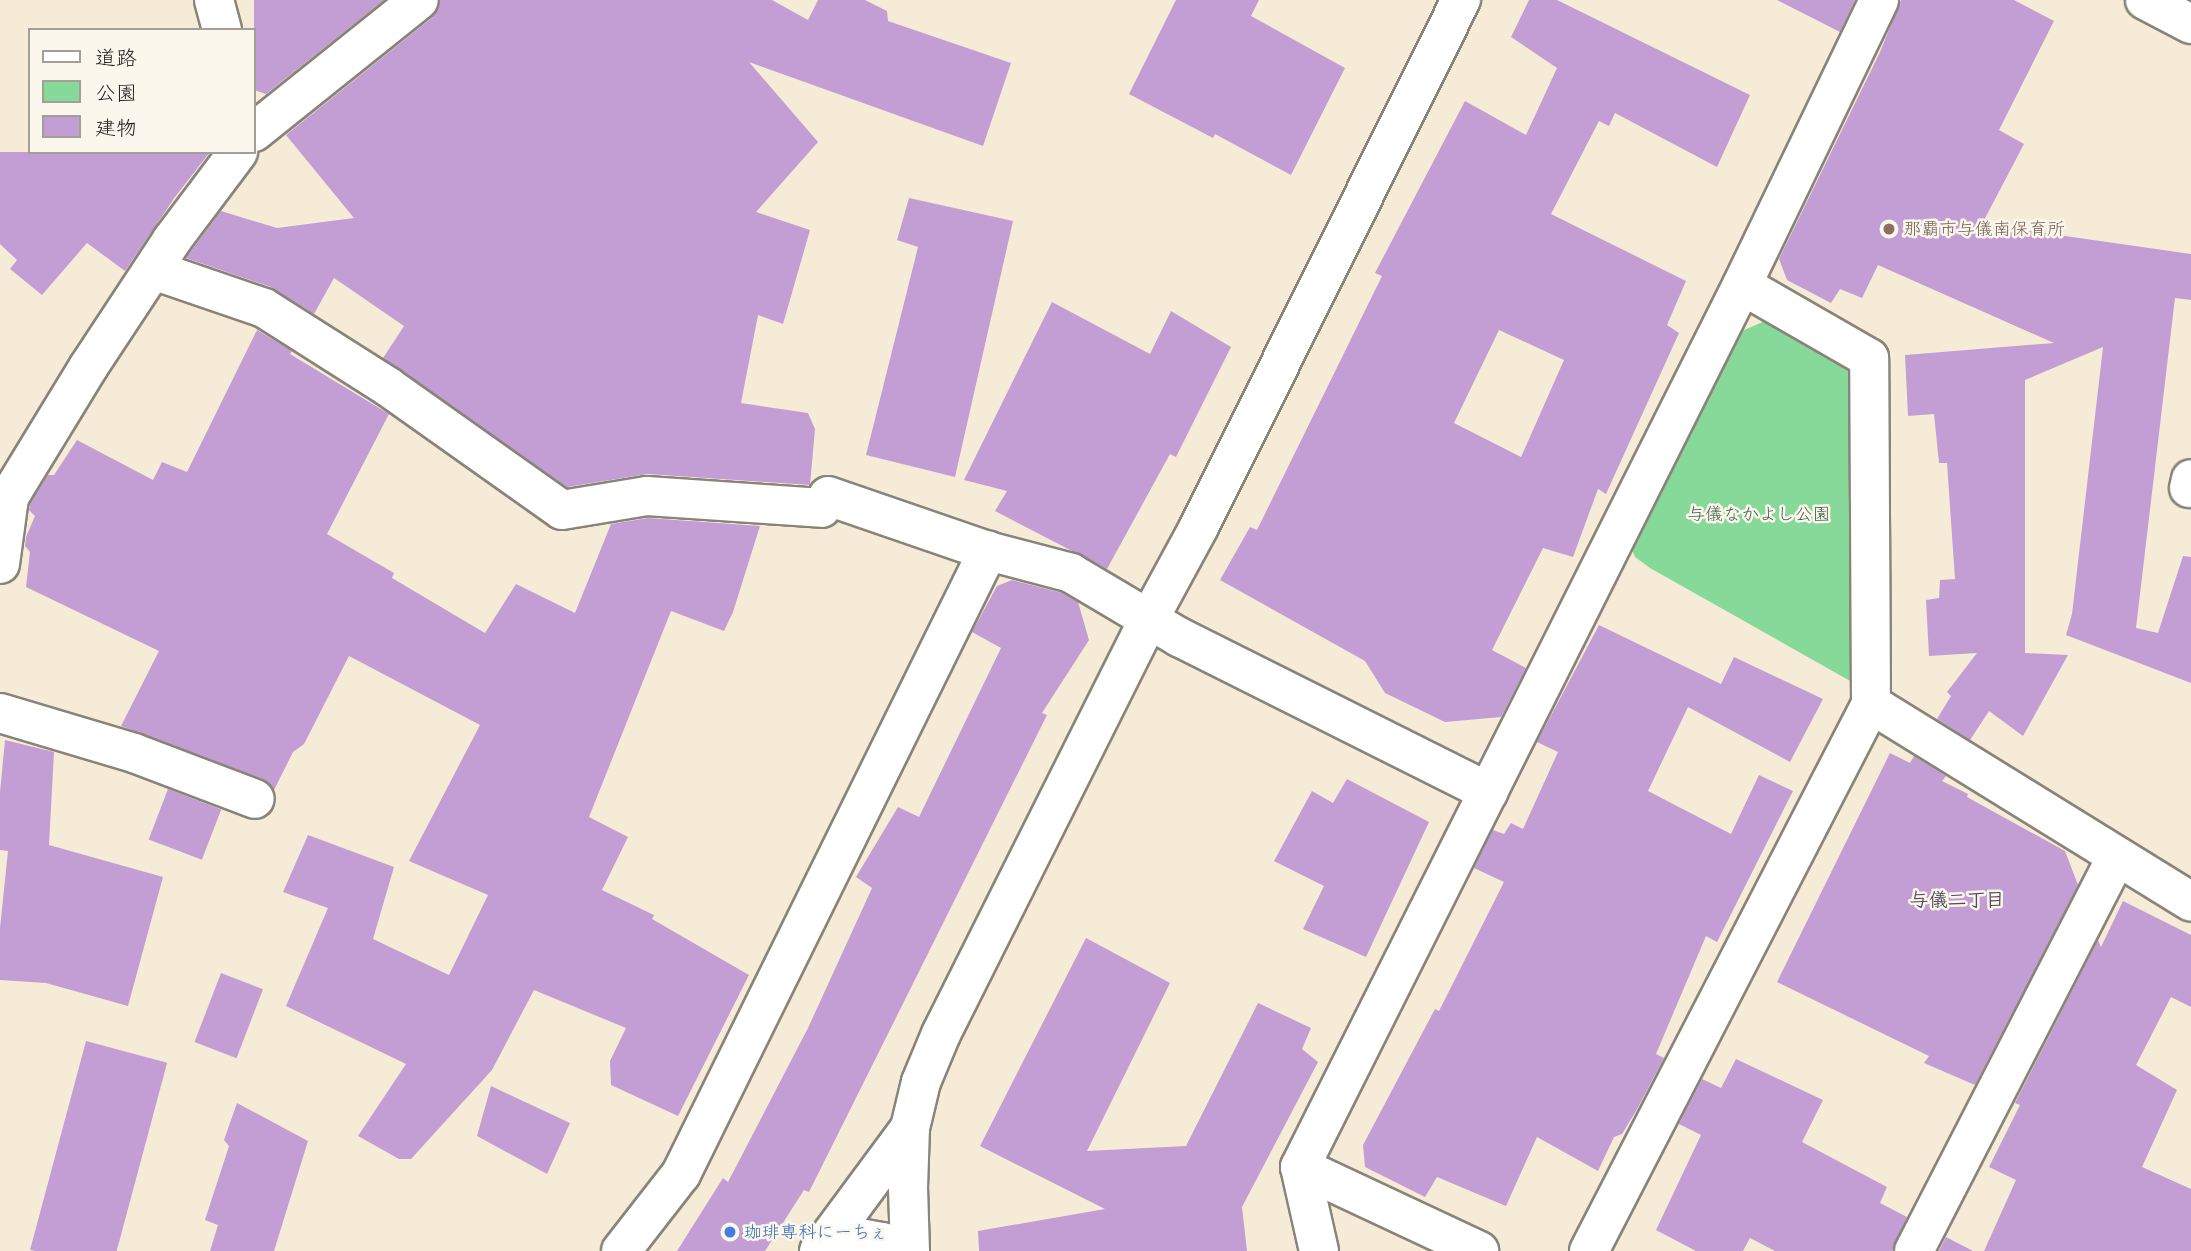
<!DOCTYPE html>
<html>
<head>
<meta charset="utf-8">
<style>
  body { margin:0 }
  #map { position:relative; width:2191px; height:1251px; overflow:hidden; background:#f6ebd6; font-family:"Shantell Sans","Klee One",sans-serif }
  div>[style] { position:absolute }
  .green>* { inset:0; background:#87d99a }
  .building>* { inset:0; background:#c39ed4; transform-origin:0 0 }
  .roads { filter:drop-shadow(2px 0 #898479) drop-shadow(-2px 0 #898479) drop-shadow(0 2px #898479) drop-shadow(0 -2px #898479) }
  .street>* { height:38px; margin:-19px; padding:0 19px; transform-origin:19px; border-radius:19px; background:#fff }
  .secondary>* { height:38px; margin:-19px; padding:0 19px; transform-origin:19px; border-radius:19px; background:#fff }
  .dots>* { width:19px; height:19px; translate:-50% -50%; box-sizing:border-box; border:4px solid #fbf7ec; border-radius:50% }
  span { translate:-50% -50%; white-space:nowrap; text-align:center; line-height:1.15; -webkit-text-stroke:5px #fbf7ec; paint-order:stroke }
  .education-label { font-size:18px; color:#785e54 }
  .left { translate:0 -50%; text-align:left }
  .park-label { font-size:18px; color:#415e48 }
  .shop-label { font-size:18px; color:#366cbe }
  .neighbourhood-label { font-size:19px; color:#564a5c; font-weight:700 }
  .legend { position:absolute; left:28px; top:28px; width:228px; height:126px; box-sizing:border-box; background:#fbf7ec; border:2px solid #a29f99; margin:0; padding:9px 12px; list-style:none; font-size:21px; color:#1c1c1c }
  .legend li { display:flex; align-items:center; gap:14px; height:35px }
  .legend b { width:35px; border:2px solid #a29f99 }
</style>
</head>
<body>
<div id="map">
  <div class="green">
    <i style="clip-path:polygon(1765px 321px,1841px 358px,1857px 385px,1852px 682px,1650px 568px,1635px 557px,1630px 544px,1737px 333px)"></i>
  </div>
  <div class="building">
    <i style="clip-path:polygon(254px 0,384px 0,266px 94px,254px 90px)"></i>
    <i style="clip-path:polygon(440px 0,772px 0,808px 20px,818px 0,865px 0,887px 11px,888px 21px,1011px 63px,983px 146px,749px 62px,818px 142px,756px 212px,810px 230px,783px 324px,758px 315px,741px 403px,808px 413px,815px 429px,810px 485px,648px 474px,567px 487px,383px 358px,404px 326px,334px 278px,314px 314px,271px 287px,186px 258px,221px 211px,277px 228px,354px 218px,286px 135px,433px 17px)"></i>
    <i style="clip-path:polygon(1176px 0,1259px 0,1251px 16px,1345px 68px,1291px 175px,1215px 134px,1213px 138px,1129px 94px)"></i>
    <i style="clip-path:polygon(evenodd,1529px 0,1557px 0,1750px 95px,1717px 167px,1615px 113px,1609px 126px,1599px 121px,1551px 214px,1686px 281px,1667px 325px,1679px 333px,1606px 494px,1598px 489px,1573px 557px,1543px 548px,1492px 650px,1526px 668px,1501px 717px,1445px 722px,1385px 693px,1365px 661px,1220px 580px,1250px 527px,1257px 530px,1382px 276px,1375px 273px,1465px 101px,1526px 135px,1557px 68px,1511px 37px,1529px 0,1499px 330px,1564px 360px,1521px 457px,1454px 423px,1499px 330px)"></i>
    <i style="clip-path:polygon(1777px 0,1855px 0,1840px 32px)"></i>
    <i style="clip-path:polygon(1901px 0,2014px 0,2054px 21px,1999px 130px,2024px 144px,1982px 224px,2191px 254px,2191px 300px,2175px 298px,2136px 628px,2158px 633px,2183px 556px,2191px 557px,2191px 683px,2066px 635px,2072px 614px,2103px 347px,2025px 380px,2025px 653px,2068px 655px,2023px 736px,1989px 711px,1970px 740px,1937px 719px,1951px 696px,1947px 692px,1977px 653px,1929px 656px,1926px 600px,1939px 598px,1940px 580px,1955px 579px,1947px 463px,1939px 463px,1934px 414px,1908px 416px,1905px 355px,2054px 343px,1878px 265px,1862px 298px,1840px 289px,1831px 303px,1787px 280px,1779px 259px,1880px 52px)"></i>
    <i style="clip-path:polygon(0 152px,210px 152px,175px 197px,125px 271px,87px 243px,42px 295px,10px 269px,17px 260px,0 244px)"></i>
    <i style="clip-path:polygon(909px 198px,1013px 221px,955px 477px,866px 455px,918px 247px,897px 240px)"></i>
    <i style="clip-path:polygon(1052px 302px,1150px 354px,1171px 311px,1231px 347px,1176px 457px,1170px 454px,1107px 569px,995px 511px,1007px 491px,964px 480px)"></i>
    <i style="clip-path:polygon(257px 330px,292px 351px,290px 354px,389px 414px,327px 534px,394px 573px,392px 578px,485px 633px,516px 584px,575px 613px,611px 524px,648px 518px,760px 526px,733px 612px,724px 631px,671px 611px,589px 817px,628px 837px,602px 890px,654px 915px,652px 919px,749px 975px,678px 1116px,611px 1085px,610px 1061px,626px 1028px,534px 990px,492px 1070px,411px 1159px,399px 1159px,358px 1136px,406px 1064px,286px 1006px,328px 908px,283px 892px,308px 835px,394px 867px,373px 939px,449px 975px,488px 895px,409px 861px,480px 725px,349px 656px,304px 744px,293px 752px,274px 790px,263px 779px,121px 726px,159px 651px,26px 587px,30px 552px,25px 546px,26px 537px,35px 516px,29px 510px,30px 504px,48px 475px,54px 475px,77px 440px,153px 480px,162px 462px,187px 472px)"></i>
    <i style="clip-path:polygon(1012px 580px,1062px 593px,1078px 602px,1089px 640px,1042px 713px,1047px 715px,809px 1192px,804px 1190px,765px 1251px,677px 1251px,723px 1178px,728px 1182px,808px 1028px,872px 888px,856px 877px,898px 807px,919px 817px,1001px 648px,972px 632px,997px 586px)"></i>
    <i style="clip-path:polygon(1599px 625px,1721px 684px,1734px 657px,1823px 699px,1790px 762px,1688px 707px,1648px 791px,1731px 834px,1759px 775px,1793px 791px,1717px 942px,1706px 936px,1656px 1054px,1664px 1058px,1636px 1111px,1622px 1134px,1614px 1137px,1598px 1171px,1537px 1137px,1506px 1206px,1437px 1177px,1425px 1197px,1365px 1167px,1363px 1145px,1435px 1009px,1439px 1011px,1504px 882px,1474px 868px,1493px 830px,1504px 834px,1511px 823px,1523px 829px,1558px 752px,1537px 742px)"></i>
    <i style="clip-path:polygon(5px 740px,54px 752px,49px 845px,163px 877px,128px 1006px,46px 983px,0 980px,0 928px,8px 851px,0 850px,0 792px)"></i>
    <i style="clip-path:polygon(1890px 753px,1910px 763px,1914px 756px,1946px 776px,1942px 781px,1968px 794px,1967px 797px,2065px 851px,2078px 885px,1975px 1085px,1924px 1063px,1929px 1056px,1777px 982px)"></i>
    <i style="clip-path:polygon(1347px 779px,1429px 822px,1366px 957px,1303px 929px,1324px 886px,1274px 861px,1312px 791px,1333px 803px)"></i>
    <i style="left:168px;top:789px;width:57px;height:54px;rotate:21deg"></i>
    <i style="clip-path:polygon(2123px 901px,2191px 935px,2191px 1007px,2171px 997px,2136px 1065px,2177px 1090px,2142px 1167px,2191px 1189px,2191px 1251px,1984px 1251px,2016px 1180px,1989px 1167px,2020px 1105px,2015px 1103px,2098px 940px,2101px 947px)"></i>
    <i style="clip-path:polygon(1086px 938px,1170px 983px,1087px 1151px,1186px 1146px,1258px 1003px,1311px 1028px,1302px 1049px,1318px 1062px,1242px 1207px,1247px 1251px,979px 1251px,978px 1231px,1105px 1209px,980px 1146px)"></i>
    <i style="left:221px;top:973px;width:45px;height:74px;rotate:21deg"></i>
    <i style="left:86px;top:1041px;width:84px;height:216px;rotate:15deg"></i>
    <i style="clip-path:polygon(1736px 1059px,1823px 1100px,1802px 1142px,1887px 1187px,1880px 1203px,1907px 1217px,1892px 1251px,1775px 1251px,1750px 1238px,1743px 1251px,1696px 1251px,1656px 1230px,1701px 1135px,1679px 1124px,1702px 1079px,1721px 1088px)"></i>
    <i style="clip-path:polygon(491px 1086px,570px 1123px,547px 1174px,477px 1136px)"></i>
    <i style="clip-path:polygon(237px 1103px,308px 1141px,274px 1251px,210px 1251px,218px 1225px,205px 1220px,229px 1146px,224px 1140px)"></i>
    <i style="clip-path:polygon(1946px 1237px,1973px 1251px,1939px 1251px)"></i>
  </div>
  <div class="roads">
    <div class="street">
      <i style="left:214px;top:0;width:31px;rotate:75deg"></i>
      <i style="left:2145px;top:0;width:52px;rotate:27.6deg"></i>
      <i style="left:254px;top:132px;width:211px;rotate:-38.7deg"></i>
      <i style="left:153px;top:270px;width:117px;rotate:18.9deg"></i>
      <i style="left:264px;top:308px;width:146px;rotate:32.4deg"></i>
      <i style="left:387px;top:386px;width:214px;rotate:35.3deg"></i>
      <i style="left:562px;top:510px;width:86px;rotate:-9.4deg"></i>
      <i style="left:647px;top:496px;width:175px;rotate:3.9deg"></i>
      <i style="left:2189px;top:488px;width:9px;rotate:-77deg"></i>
      <i style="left:828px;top:496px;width:169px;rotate:19deg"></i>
      <i style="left:988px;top:551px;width:86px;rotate:14.8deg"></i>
      <i style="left:1071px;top:573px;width:126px;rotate:30.7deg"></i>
      <i style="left:1179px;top:637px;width:346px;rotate:26.6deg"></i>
      <i style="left:0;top:564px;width:68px;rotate:-82.3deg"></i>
      <i style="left:9px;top:497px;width:153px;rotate:-58.6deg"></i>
      <i style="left:89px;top:366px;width:151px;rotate:-56.6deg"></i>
      <i style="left:172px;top:240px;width:110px;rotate:-53.1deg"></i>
      <i style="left:1871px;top:704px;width:376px;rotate:31.7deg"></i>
      <i style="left:0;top:713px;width:140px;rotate:16.6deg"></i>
      <i style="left:134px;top:753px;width:129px;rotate:20.8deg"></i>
      <i style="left:1300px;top:1167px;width:198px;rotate:25.1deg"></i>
      <i style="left:826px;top:1242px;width:28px;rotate:-10deg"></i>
      <i style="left:854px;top:1237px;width:28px;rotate:10deg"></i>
      <i style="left:882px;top:1242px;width:17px;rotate:33deg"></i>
      <i style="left:621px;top:1251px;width:98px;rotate:-52.1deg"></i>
      <i style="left:681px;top:1174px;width:695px;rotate:-63.77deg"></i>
      <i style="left:819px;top:1251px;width:153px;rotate:-53.5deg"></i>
      <i style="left:1319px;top:1251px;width:86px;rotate:-102.7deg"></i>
      <i style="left:1300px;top:1167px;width:987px;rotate:-63.38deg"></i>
      <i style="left:1742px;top:285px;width:316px;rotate:-64.3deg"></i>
      <i style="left:1589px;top:1251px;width:615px;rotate:-62.73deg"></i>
      <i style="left:1871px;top:704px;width:346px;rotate:-90.3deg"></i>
      <i style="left:1869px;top:358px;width:146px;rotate:-150.1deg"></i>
      <i style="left:1914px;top:1251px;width:442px;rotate:-62.8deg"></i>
    </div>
    <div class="secondary">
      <i style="left:910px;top:1251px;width:63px;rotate:-91.8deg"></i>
      <i style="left:908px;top:1188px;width:60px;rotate:-88.1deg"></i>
      <i style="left:910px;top:1128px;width:47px;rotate:-76.6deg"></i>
      <i style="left:921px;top:1082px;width:52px;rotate:-67.4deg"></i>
      <i style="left:941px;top:1034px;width:464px;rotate:-63.4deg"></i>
      <i style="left:1149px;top:619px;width:105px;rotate:-61.5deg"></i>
      <i style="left:1199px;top:527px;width:589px;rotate:-63.57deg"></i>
    </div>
  </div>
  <div class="dots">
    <i style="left:1889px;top:229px;background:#8d6e63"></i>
    <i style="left:730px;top:1232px;background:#3f7fe0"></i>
  </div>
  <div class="education-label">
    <span class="left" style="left:1903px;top:229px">那覇市与儀南保育所</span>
  </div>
  <div class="park-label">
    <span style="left:1759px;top:514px">与儀なかよし公園</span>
  </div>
  <div class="shop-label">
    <span class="left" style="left:744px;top:1232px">珈琲専科にーちぇ</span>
  </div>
  <div class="neighbourhood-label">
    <span style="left:1957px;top:900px">与儀二丁目</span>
  </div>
  <ul class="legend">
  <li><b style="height:9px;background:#fff"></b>道路</li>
  <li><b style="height:19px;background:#87d99a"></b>公園</li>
  <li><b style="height:19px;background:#c39ed4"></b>建物</li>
  </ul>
</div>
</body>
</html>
